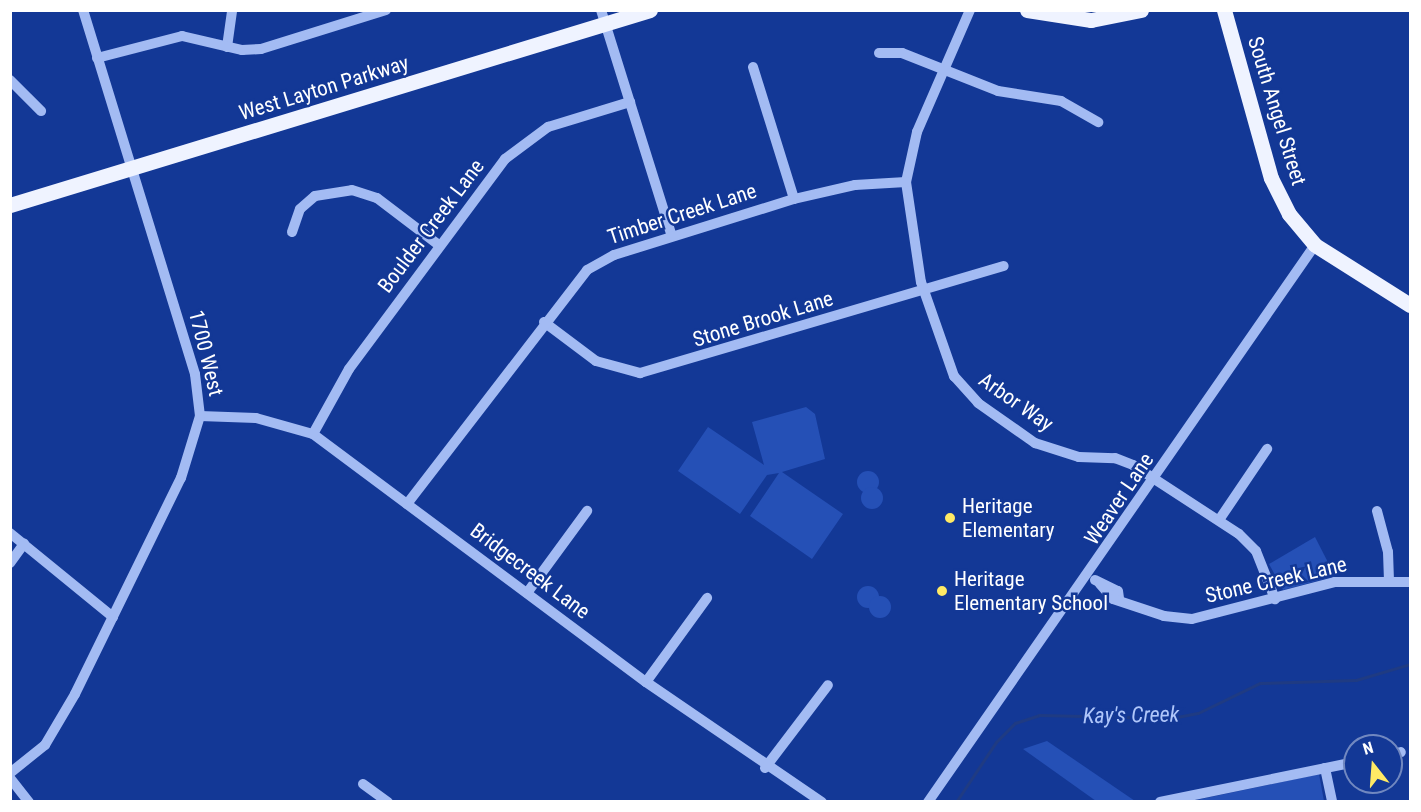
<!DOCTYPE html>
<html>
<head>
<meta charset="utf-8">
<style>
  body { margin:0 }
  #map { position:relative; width:1421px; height:812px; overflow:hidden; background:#133896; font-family:"Roboto Condensed",sans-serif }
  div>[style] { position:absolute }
  .green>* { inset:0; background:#2550b6 }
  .round { border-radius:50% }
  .stream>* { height:3px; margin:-1.5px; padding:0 1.5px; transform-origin:1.5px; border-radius:1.5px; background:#1f3b83 }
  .minor>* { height:10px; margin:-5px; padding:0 5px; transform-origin:5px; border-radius:5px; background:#a3bbf3 }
  .major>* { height:15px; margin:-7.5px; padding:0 7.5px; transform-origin:7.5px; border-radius:7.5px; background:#eff3ff }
  .dots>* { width:16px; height:16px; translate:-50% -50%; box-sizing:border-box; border:3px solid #133896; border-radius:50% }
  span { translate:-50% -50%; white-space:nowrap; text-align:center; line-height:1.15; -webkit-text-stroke:5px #133896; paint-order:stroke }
  .street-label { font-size:21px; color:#fff }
  .poi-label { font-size:21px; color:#fff }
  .left { translate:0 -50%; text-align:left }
  .water-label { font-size:22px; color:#afc6fa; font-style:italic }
  .frame { position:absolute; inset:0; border:12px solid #fff; pointer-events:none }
  .north { position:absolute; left:1343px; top:734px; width:60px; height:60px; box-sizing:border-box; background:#133896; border:2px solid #7188c0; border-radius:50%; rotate:343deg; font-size:16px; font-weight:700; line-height:24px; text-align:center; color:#fff }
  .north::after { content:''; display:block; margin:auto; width:21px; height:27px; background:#ffea65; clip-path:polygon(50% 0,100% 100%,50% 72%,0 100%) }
</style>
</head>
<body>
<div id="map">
  <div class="green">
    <i style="clip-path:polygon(806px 407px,815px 414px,825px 459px,782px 472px,843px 514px,812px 559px,750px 516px,779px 473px,767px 475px,740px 514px,678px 471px,708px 427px,764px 465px,752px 422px)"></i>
    <i class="round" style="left:857px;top:471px;width:22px;height:22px"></i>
    <i class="round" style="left:861px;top:487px;width:22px;height:22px"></i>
    <i style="clip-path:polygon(1315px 537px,1335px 576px,1283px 590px,1269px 564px)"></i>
    <i class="round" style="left:857px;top:586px;width:22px;height:22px"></i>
    <i class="round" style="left:869px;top:596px;width:22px;height:22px"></i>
    <i style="clip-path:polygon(1047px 741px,1135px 801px,1096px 801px,1023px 749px)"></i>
    <i style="clip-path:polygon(1319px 774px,1324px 801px,1187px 802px)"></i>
  </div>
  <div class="stream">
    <i style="left:956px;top:802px;width:72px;rotate:-56.3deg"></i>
    <i style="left:996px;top:742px;width:27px;rotate:-45deg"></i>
    <i style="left:1015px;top:723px;width:25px;rotate:-18deg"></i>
    <i style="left:1039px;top:715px;width:133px;rotate:1.3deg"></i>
    <i style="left:1172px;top:718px;width:26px;rotate:-11deg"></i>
    <i style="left:1198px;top:713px;width:69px;rotate:-25.8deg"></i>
    <i style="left:1260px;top:683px;width:96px;rotate:-1.8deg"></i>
    <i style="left:1356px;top:680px;width:56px;rotate:-16.5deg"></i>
  </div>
  <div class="minor">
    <i style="left:601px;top:10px;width:237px;rotate:72.6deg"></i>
    <i style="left:970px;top:10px;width:133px;rotate:113.5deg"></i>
    <i style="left:917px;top:132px;width:51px;rotate:102.4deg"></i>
    <i style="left:906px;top:182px;width:101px;rotate:81.5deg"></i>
    <i style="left:921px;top:282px;width:100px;rotate:70.7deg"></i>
    <i style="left:954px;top:376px;width:36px;rotate:48deg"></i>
    <i style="left:978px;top:403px;width:70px;rotate:35.1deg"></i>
    <i style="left:1035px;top:443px;width:46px;rotate:17.7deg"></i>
    <i style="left:1079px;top:457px;width:36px;rotate:2deg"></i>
    <i style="left:1115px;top:458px;width:19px;rotate:21deg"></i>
    <i style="left:1133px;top:465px;width:126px;rotate:33.1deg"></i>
    <i style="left:1239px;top:534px;width:24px;rotate:45deg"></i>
    <i style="left:1256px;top:551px;width:52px;rotate:68.4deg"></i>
    <i style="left:227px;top:47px;width:37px;rotate:-82deg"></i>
    <i style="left:879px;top:53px;width:23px"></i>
    <i style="left:902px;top:53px;width:103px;rotate:21.6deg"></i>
    <i style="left:998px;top:91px;width:64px;rotate:9deg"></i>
    <i style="left:1061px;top:101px;width:43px;rotate:29.6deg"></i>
    <i style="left:97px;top:58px;width:88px;rotate:-14.5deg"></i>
    <i style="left:182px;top:36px;width:62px;rotate:13.1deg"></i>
    <i style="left:242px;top:50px;width:19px;rotate:-3deg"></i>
    <i style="left:261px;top:49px;width:131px;rotate:-17.3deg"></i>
    <i style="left:753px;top:67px;width:138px;rotate:72.7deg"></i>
    <i style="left:10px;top:80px;width:44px;rotate:45deg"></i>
    <i style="left:292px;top:232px;width:24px;rotate:-71deg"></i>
    <i style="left:300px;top:209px;width:20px;rotate:-41deg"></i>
    <i style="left:315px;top:196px;width:37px;rotate:-9deg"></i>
    <i style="left:352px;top:190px;width:26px;rotate:18deg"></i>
    <i style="left:377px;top:198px;width:78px;rotate:37.2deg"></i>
    <i style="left:544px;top:322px;width:65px;rotate:36.9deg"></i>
    <i style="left:596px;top:361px;width:46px;rotate:15.3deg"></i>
    <i style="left:640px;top:373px;width:379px;rotate:-16.4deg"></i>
    <i style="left:200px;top:416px;width:56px;rotate:2deg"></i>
    <i style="left:256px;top:418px;width:59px;rotate:15.7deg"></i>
    <i style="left:313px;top:434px;width:415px;rotate:36.7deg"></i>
    <i style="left:646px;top:682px;width:213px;rotate:34.3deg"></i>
    <i style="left:313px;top:434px;width:74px;rotate:-61deg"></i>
    <i style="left:349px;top:369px;width:262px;rotate:-53.4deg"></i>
    <i style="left:505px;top:159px;width:54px;rotate:-36.7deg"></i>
    <i style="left:548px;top:127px;width:86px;rotate:-17deg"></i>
    <i style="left:407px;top:504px;width:295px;rotate:-52.4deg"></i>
    <i style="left:587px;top:270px;width:31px;rotate:-29deg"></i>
    <i style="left:614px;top:255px;width:189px;rotate:-17.3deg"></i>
    <i style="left:794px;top:199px;width:63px;rotate:-12.9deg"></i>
    <i style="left:855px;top:185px;width:51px;rotate:-3.4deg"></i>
    <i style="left:1377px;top:511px;width:42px;rotate:75deg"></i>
    <i style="left:1388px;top:552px;width:29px;rotate:88deg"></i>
    <i style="left:1219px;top:520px;width:86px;rotate:-55.9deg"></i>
    <i style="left:10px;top:533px;width:133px;rotate:39.2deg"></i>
    <i style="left:10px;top:563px;width:24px;rotate:-54deg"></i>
    <i style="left:1095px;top:580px;width:25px;rotate:26deg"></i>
    <i style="left:1118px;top:591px;width:7px;rotate:82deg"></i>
    <i style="left:1100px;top:584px;width:20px;rotate:49deg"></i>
    <i style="left:1113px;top:599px;width:54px;rotate:18.4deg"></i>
    <i style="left:1164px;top:616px;width:28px;rotate:6deg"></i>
    <i style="left:1192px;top:619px;width:148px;rotate:-14.5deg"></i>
    <i style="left:1335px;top:582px;width:75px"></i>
    <i style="left:527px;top:593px;width:102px;rotate:-53.8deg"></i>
    <i style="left:646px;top:682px;width:104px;rotate:-54deg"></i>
    <i style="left:1391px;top:754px;width:10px;rotate:-11deg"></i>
    <i style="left:765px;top:768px;width:104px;rotate:-52.8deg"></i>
    <i style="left:1325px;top:768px;width:35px;rotate:78deg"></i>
    <i style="left:10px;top:773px;width:45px;rotate:-38.7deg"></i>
    <i style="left:45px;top:745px;width:59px;rotate:-59.5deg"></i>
    <i style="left:75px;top:694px;width:241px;rotate:-63.9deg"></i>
    <i style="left:181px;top:478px;width:65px;rotate:-73deg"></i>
    <i style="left:200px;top:416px;width:42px;rotate:-96.8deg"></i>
    <i style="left:195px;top:374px;width:381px;rotate:-107.1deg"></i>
    <i style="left:10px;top:778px;width:31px;rotate:52deg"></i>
    <i style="left:363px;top:784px;width:31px;rotate:36deg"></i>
    <i style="left:928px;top:802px;width:678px;rotate:-55.21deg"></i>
    <i style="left:1160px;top:802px;width:199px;rotate:-11.6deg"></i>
  </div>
  <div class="major">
    <i style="left:1027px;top:10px;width:65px;rotate:8.9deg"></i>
    <i style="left:1091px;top:20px;width:51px;rotate:-11.3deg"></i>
    <i style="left:1224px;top:10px;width:174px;rotate:74.4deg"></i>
    <i style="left:1271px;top:178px;width:40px;rotate:63.4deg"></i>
    <i style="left:1289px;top:214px;width:40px;rotate:50deg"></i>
    <i style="left:1315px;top:245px;width:112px;rotate:32.3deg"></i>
    <i style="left:10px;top:205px;width:669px;rotate:-16.95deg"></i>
  </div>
  <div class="dots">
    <i style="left:950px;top:518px;background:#ffea65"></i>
    <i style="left:942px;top:591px;background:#ffea65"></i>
  </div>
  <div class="street-label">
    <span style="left:324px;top:88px;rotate:-17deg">West Layton Parkway</span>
    <span style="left:1277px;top:111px;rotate:73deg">South Angel Street</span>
    <span style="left:682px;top:214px;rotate:-18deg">Timber Creek Lane</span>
    <span style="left:431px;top:226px;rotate:-53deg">Boulder Creek Lane</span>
    <span style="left:763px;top:319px;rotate:-17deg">Stone Brook Lane</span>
    <span style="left:206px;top:353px;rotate:76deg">1700 West</span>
    <span style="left:1016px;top:402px;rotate:35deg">Arbor Way</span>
    <span style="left:1119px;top:499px;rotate:-56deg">Weaver Lane</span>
    <span style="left:530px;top:571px;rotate:37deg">Bridgecreek Lane</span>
    <span style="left:1276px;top:580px;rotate:-13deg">Stone Creek Lane</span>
  </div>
  <div class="poi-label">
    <span class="left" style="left:962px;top:518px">Heritage<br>Elementary</span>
    <span class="left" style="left:954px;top:591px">Heritage<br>Elementary School</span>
  </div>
  <div class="water-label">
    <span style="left:1131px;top:715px;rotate:-1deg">Kay's Creek</span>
  </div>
  <div class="frame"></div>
  <div class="north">N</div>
</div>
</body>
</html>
